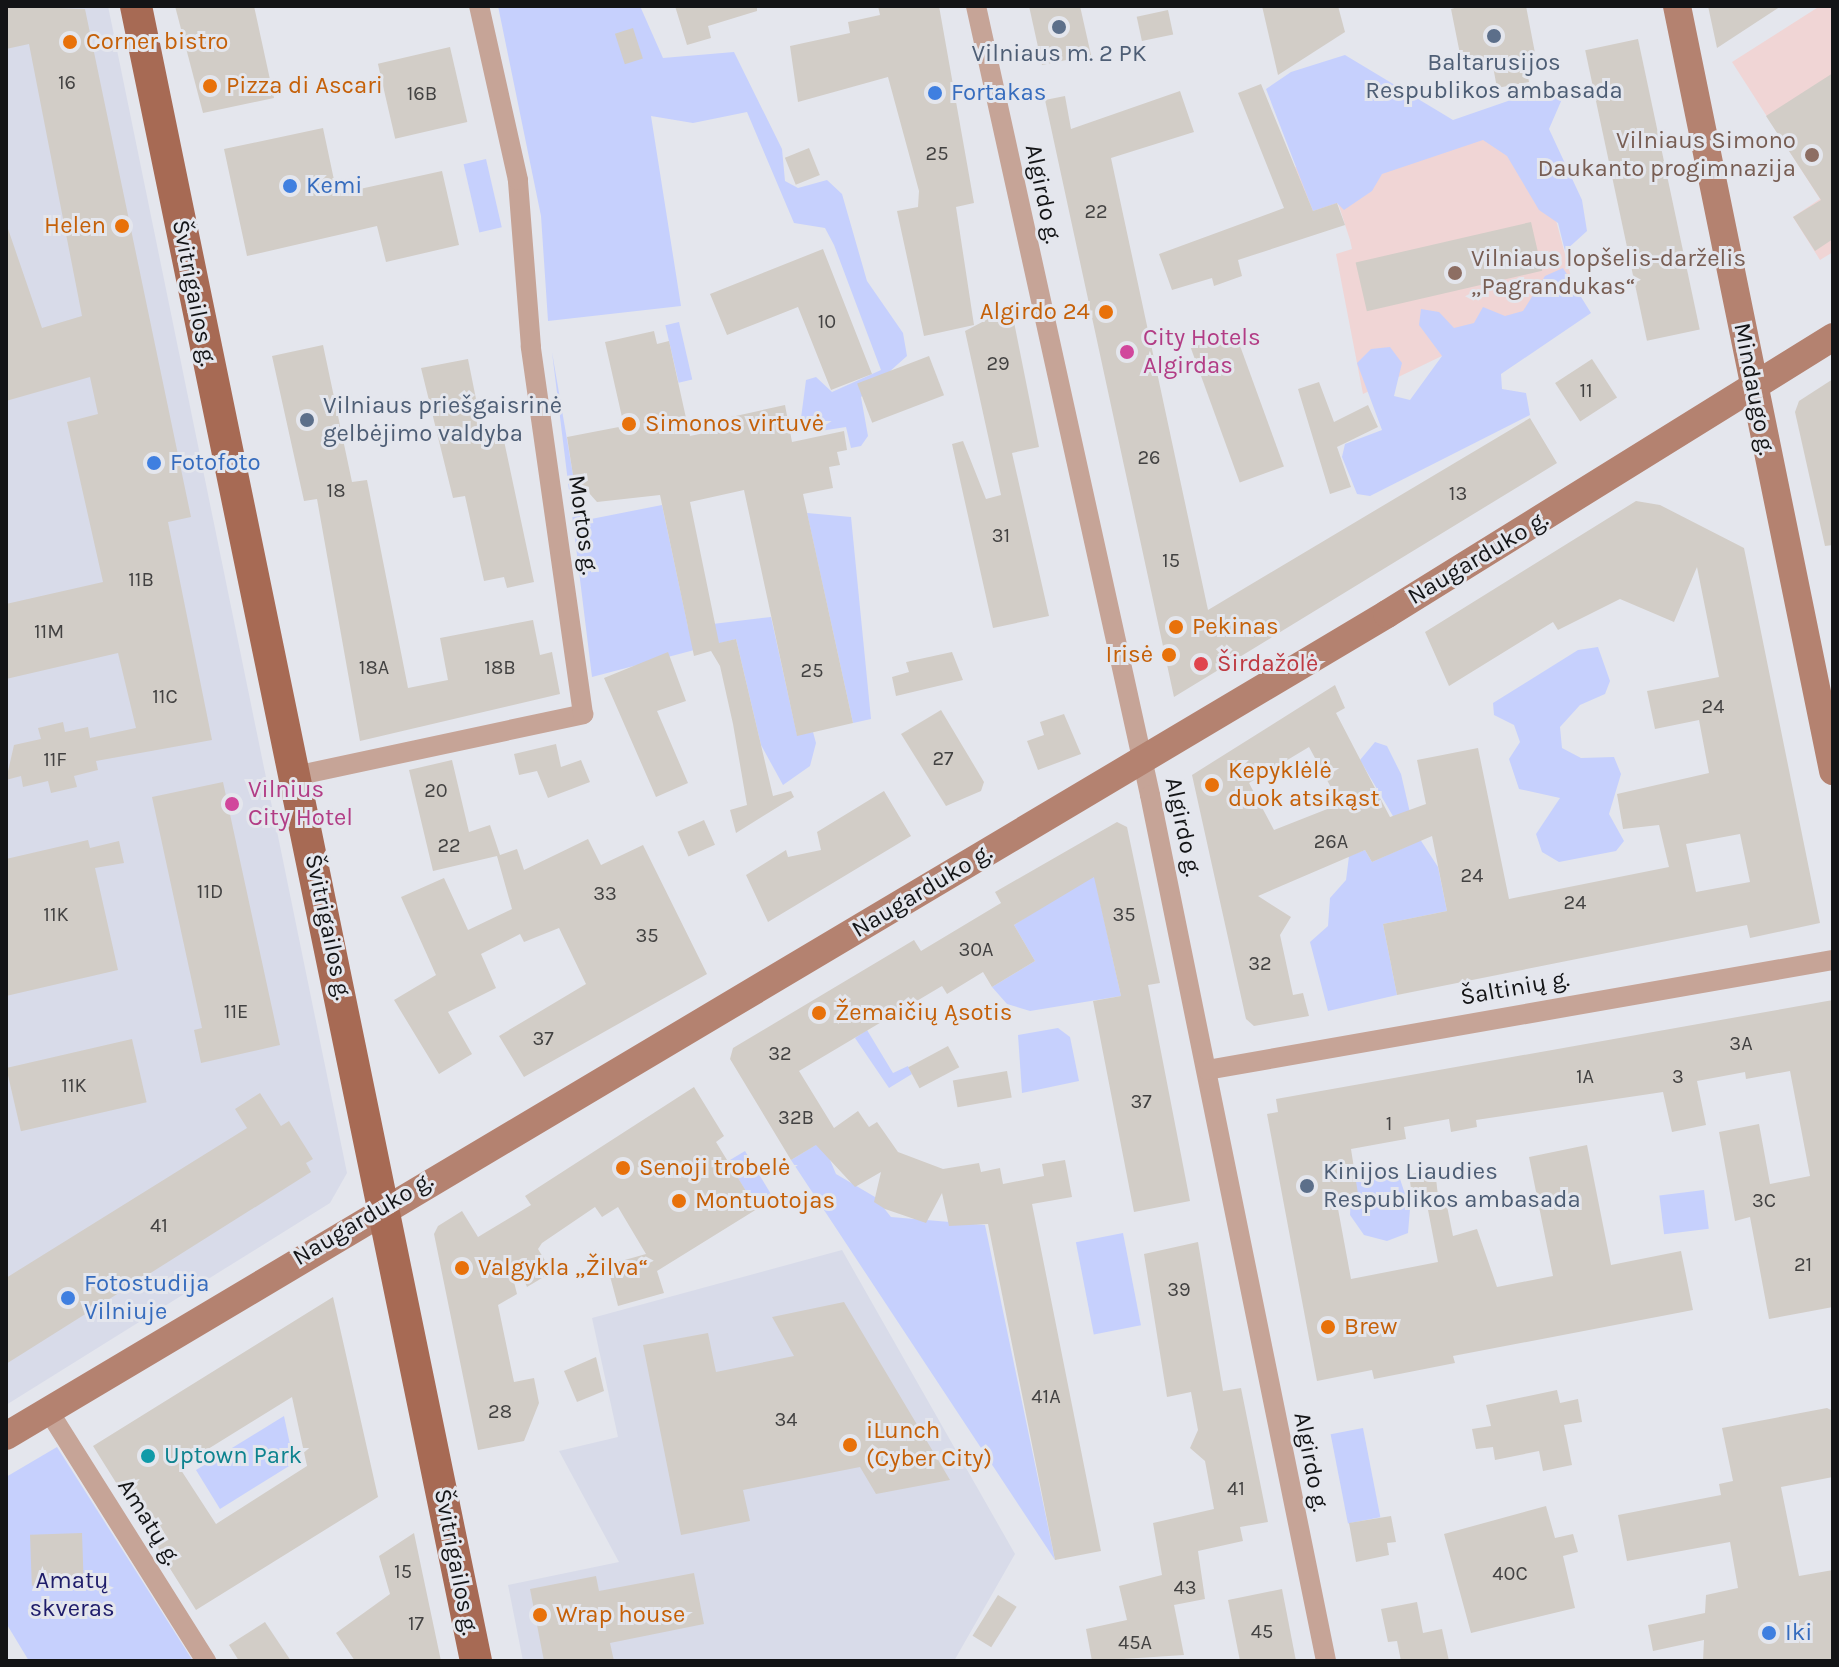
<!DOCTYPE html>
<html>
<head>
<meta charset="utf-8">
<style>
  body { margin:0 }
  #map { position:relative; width:1839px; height:1667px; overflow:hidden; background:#e4e6ed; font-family:Karla,sans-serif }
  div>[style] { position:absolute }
  .built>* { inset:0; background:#d8dbe9 }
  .education>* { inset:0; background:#f0d5d5 }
  .green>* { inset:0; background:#c6d0fd; transform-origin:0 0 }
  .building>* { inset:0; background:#d2cdc7; transform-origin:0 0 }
  .minor>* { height:20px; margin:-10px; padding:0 10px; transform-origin:10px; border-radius:10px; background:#c6a497 }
  .secondary>* { height:28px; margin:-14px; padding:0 14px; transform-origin:14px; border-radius:14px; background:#b48270 }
  .primary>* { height:32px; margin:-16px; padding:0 16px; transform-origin:16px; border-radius:16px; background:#a76a54 }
  .dots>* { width:22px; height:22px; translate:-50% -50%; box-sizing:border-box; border:4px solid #e4e6ed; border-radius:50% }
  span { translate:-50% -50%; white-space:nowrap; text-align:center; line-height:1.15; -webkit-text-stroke:6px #e4e6ed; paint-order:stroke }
  .number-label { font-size:20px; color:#434242 }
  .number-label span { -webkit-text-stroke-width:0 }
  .food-label { font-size:24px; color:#c56008 }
  .left { translate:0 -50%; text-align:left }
  .right { translate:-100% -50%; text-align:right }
  .service-label { font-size:24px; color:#4e5e75 }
  .shop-label { font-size:24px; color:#366cbe }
  .education-label { font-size:24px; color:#785e54 }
  .street-label { font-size:24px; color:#131416 }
  .hotel-label { font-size:24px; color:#b23c85 }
  .health-label { font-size:24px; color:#be3a42 }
  .culture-label { font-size:24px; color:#0d838f }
  .park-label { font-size:24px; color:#1e1c6a }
  .frame { position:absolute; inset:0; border:8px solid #131416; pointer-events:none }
</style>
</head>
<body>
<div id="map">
  <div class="built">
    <i style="clip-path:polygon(6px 6px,108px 6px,347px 1173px,330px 1203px,6px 1405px)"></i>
    <i style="clip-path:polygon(842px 1250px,1015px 1554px,954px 1661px,523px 1661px,508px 1585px,619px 1562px,559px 1451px,618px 1437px,592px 1318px)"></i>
  </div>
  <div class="education">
    <i style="clip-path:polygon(1820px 6px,1833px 6px,1833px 252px,1820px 260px,1793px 217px,1820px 199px,1732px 62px)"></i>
    <i style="clip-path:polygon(1529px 118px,1575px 292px,1363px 394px,1336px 254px,1352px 249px,1350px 240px,1338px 203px,1313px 211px,1295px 167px)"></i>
  </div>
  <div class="green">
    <i style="clip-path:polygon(498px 6px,640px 6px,663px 58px,734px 52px,782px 149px,785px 181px,798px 188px,827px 180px,842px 194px,867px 281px,903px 333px,907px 356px,861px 397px,868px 436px,861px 446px,851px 448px,846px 427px,814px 432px,801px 418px,806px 380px,816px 377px,832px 392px,881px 370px,834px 245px,825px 228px,794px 223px,747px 112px,693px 123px,651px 116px,681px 306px,548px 321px,541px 216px)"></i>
    <i style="clip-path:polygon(1345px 55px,1453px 120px,1537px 91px,1562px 99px,1549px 129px,1582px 200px,1587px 231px,1565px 251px,1558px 223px,1539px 210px,1507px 156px,1483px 140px,1382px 174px,1372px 191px,1344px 210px,1337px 203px,1313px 211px,1266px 89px,1291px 72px)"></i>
    <i style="left:486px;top:159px;width:70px;height:23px;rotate:77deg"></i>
    <i style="clip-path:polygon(1563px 268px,1591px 313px,1501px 374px,1502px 389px,1526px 393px,1530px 415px,1370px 496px,1357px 494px,1342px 457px,1345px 444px,1382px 430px,1357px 363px,1371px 349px,1390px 347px,1402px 363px,1394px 396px,1410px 400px,1442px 356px,1419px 325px,1421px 309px,1439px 312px,1454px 328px,1474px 323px,1483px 307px,1505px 316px,1523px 311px,1545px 276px)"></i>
    <i style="left:679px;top:322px;width:59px;height:14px;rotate:77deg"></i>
    <i style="clip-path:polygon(552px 352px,581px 521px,662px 505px,688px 627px,771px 617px,797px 735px,813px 732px,816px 743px,810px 766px,783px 785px,761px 745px,736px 639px,592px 677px)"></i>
    <i style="clip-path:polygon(807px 513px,851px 517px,871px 719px,853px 723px)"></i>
    <i style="clip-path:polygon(1598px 647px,1610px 681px,1605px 694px,1580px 705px,1560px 727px,1562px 748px,1581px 758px,1614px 757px,1621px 774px,1609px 814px,1624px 841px,1616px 851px,1559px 862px,1542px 852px,1536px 834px,1560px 798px,1519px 789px,1509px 759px,1520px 742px,1514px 725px,1494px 715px,1493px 703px,1578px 650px)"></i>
    <i style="clip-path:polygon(1375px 742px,1387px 746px,1401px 774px,1414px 830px,1438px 867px,1447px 911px,1383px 924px,1397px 995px,1328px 1011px,1310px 942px,1328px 926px,1330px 898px,1346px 880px,1349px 856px,1365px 850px,1372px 862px,1410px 845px,1360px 760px)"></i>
    <i style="clip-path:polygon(1103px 867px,1097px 888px,1121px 996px,1030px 1011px,1007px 1004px,992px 987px,1035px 961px,1014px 925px)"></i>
    <i style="clip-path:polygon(1058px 1028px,1070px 1037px,1079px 1081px,1022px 1093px,1018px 1035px)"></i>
    <i style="clip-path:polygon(867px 1030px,893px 1073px,908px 1066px,912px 1074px,889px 1088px,855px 1038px)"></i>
    <i style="clip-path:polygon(822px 1141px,836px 1174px,875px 1197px,891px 1217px,985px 1225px,1055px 1560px,791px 1160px)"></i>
    <i style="left:745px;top:1151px;width:50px;height:20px;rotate:59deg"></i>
    <i style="clip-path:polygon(1376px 1169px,1400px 1179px,1410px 1209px,1408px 1233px,1387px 1241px,1364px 1235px,1350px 1215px,1352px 1179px)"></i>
    <i style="left:1704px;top:1190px;width:39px;height:45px;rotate:83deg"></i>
    <i style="left:1123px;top:1233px;width:94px;height:48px;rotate:79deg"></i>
    <i style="clip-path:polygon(284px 1416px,294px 1463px,220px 1509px,196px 1470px)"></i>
    <i style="left:1363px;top:1428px;width:91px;height:33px;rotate:79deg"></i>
    <i style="clip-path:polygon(57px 1447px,193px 1661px,29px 1661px,6px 1623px,6px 1477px)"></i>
  </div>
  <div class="building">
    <i style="clip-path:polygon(6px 6px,85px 9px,191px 517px,168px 522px,212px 740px,96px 761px,98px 770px,74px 776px,77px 787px,51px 793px,48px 781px,23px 787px,21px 776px,6px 780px,14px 745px,41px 739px,38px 728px,63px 722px,65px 732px,88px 727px,90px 738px,136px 728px,118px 653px,6px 679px,6px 604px,103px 582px,67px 422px,98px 414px,90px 377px,6px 401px,6px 223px,42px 328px,82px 316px,29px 44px,6px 49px)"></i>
    <i style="clip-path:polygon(175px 6px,254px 6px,274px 98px,203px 113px)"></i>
    <i style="clip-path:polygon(675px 6px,757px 6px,757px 11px,708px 26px,711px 38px,687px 45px)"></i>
    <i style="clip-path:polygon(878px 6px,939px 6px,974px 203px,956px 207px,974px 325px,924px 336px,897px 211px,918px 207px,919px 191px,888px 77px,798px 102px,790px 46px,850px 33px,848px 22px,880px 15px)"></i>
    <i style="clip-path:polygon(1029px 6px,1080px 6px,1091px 55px,1042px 65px)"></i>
    <i style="clip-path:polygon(1262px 6px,1338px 6px,1345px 32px,1278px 75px)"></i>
    <i style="clip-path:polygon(1461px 6px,1526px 6px,1535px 53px,1524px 55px,1529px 82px,1497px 88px,1492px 61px,1462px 64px,1451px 9px)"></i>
    <i style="clip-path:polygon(1708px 6px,1781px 6px,1717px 48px)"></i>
    <i style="left:1168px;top:10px;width:25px;height:32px;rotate:78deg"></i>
    <i style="left:633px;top:28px;width:32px;height:19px;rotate:72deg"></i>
    <i style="left:1638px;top:39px;width:297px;height:54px;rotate:78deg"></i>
    <i style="left:450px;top:47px;width:77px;height:74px;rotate:77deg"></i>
    <i style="clip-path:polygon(1833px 73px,1833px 239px,1815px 251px,1793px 217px,1821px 200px,1766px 116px)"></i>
    <i style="clip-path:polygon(1261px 84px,1313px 211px,1337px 203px,1345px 225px,1238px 260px,1242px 276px,1214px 286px,1212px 278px,1172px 290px,1159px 254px,1284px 208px,1238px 93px)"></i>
    <i style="clip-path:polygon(1180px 91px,1194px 132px,1111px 158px,1208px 610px,1530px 418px,1557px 463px,1174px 697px,1045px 100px,1065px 96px,1071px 129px)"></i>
    <i style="clip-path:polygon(323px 128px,337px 194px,442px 171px,459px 245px,386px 262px,377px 226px,247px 256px,224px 149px)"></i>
    <i style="left:809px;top:148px;width:29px;height:26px;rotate:68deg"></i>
    <i style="left:1531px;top:222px;width:50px;height:180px;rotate:77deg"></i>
    <i style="clip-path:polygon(823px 249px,872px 374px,831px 390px,798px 307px,727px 335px,710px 294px)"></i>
    <i style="clip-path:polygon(1011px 307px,1039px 447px,1012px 453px,1049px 616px,993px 628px,952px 444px,963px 441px,986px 499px,1001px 495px,965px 331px)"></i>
    <i style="clip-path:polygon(654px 331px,657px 344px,669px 341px,690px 436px,733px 427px,731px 417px,785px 405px,792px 442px,844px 431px,847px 450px,837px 452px,840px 465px,829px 467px,833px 488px,803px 494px,853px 723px,797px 736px,744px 490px,690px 502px,719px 643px,736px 639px,773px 796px,791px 791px,794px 797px,736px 833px,730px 810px,747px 805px,733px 724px,720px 666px,711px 651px,694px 656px,660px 495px,597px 502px,573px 475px,567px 437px,624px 426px,605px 342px)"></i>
    <i style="left:1235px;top:332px;width:143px;height:47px;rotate:70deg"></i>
    <i style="clip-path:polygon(323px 345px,352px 482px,367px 480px,408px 688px,448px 680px,440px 638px,533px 620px,540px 655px,552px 652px,560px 694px,360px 741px,317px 499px,304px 501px,272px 356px)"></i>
    <i style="left:929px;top:356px;width:42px;height:77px;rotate:69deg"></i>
    <i style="clip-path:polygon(468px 359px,484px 439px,503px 436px,534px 582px,507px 588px,504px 577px,484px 581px,465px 496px,453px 498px,421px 368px)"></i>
    <i style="left:1592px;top:359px;width:46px;height:44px;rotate:57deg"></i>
    <i style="clip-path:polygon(1833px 379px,1833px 545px,1825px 546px,1795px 412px,1799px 401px)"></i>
    <i style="clip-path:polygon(1319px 382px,1334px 422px,1368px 405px,1378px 427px,1337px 447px,1351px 487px,1330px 494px,1298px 389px)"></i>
    <i style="clip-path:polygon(evenodd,1636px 501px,1660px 505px,1744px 548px,1820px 923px,1750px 938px,1747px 925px,1397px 995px,1383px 924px,1447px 911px,1432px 836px,1372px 862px,1365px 850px,1258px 896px,1291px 917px,1280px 935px,1293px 995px,1303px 993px,1309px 1016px,1254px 1026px,1246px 1019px,1192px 775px,1335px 685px,1345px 708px,1336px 713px,1390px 817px,1426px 804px,1417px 760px,1478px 748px,1509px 899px,1669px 867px,1659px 825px,1623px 829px,1617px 794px,1709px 773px,1699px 720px,1655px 729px,1647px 691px,1719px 677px,1697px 567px,1674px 622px,1620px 599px,1558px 630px,1553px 622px,1449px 686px,1425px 632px,1636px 501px,1309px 747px,1340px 804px,1274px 830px,1249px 783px,1309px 747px,1636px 501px,1740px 834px,1750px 882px,1696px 892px,1686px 844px,1740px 834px)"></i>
    <i style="clip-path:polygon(668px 652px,686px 701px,657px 711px,688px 783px,656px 797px,604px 678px)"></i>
    <i style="clip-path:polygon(952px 652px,963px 680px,896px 696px,892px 677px,909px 672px,906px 662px)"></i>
    <i style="clip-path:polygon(941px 710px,984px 782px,981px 791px,946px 806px,901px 734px)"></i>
    <i style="clip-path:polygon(1064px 714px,1081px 754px,1038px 770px,1027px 741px,1044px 735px,1040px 722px)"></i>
    <i style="clip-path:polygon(556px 744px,561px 767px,581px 760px,590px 782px,548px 798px,537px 771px,519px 775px,514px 754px)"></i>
    <i style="clip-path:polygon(452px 760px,469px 832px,490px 825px,500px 855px,517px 849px,524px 870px,588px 839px,601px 865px,643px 845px,707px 974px,524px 1077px,499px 1036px,586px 984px,559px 928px,524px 942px,520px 934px,481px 954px,496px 988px,448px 1012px,472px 1054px,439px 1074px,394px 1000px,436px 975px,401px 897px,444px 878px,468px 930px,512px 909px,497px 856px,433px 871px,409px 770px)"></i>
    <i style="clip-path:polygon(223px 782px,280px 1045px,201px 1063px,194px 1030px,202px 1028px,152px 797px)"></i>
    <i style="clip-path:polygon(884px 791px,911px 836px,768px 922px,746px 875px,786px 850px,788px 857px,821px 850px,817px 832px)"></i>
    <i style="left:704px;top:820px;width:27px;height:29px;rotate:66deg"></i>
    <i style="clip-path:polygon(1117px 822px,1127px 827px,1160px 983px,1148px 985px,1190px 1201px,1134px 1212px,1093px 1001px,1121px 996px,1094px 877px,1014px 925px,1035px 961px,992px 987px,983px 972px,947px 994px,942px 986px,799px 1071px,834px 1128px,858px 1111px,869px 1127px,877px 1122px,898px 1152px,943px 1169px,979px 1163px,981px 1172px,1000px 1168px,1003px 1184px,1044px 1176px,1042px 1164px,1065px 1160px,1072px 1197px,1032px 1204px,1101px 1551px,1055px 1560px,988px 1224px,949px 1226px,942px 1193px,926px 1223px,885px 1209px,874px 1202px,881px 1172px,855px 1187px,816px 1145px,791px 1160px,730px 1059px,733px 1048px,914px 940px,921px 951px,1001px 903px,995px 892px)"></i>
    <i style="clip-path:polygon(88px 840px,90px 848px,119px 841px,124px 863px,95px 868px,118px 970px,6px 996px,6px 859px)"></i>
    <i style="clip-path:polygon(1833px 1000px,1833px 1307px,1769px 1319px,1750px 1217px,1735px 1221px,1719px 1132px,1759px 1124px,1770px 1184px,1810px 1176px,1790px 1071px,1746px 1079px,1745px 1072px,1697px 1081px,1706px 1125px,1672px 1132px,1663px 1092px,1476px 1120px,1477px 1127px,1451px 1132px,1449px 1119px,1404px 1127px,1406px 1139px,1351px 1149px,1358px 1194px,1336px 1198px,1351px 1279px,1438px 1262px,1428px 1210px,1446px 1201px,1453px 1236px,1477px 1229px,1497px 1287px,1553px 1276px,1529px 1157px,1587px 1145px,1611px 1265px,1681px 1251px,1693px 1310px,1453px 1356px,1455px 1363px,1374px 1379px,1372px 1370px,1317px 1381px,1267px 1114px,1278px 1112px,1276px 1099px)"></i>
    <i style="left:132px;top:1039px;width:65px;height:129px;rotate:77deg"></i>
    <i style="left:948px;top:1046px;width:24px;height:45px;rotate:62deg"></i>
    <i style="left:1007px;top:1071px;width:27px;height:55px;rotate:80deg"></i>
    <i style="clip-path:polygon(694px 1087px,724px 1136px,716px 1142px,757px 1209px,657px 1271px,664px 1293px,618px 1306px,607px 1265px,646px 1254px,618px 1207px,602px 1217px,595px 1207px,542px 1243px,538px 1249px,552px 1272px,527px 1287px,524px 1280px,514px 1282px,517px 1294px,498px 1305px,514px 1382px,534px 1378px,539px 1403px,524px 1441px,478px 1450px,434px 1234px,438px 1226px,462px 1211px,478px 1237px,531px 1205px,525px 1196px)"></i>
    <i style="clip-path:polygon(260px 1093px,281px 1126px,289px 1121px,313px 1159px,306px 1163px,311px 1172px,6px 1364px,6px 1278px,247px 1128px,235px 1109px)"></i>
    <i style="left:1435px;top:1171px;width:23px;height:26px;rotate:83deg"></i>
    <i style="clip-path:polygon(1198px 1242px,1223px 1391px,1241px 1388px,1268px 1522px,1240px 1527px,1243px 1541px,1198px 1551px,1205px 1599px,1174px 1605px,1184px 1655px,1092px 1661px,1086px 1629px,1127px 1620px,1119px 1586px,1162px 1575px,1153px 1523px,1214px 1509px,1205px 1461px,1190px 1448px,1198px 1430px,1191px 1392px,1167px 1397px,1144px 1254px)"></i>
    <i style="clip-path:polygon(evenodd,333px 1297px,378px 1497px,196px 1610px,93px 1446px,333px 1297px,292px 1397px,307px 1466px,216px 1524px,179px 1467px,292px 1397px)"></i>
    <i style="clip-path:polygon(844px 1302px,950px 1480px,876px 1494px,860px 1467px,743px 1490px,750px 1521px,681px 1535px,643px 1345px,708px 1333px,716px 1372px,794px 1356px,772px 1317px)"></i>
    <i style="clip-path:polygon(596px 1357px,604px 1391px,577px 1402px,564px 1371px)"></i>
    <i style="clip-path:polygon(1557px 1390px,1560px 1403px,1578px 1399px,1582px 1422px,1564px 1425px,1572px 1465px,1543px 1471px,1539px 1451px,1495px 1460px,1493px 1447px,1476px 1449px,1472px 1429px,1491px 1426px,1486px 1405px)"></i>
    <i style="clip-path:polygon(1827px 1408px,1833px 1411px,1833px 1477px,1781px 1487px,1799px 1576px,1833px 1570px,1833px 1661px,1703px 1661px,1704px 1640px,1653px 1651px,1648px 1625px,1705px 1613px,1706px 1595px,1738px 1588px,1730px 1542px,1627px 1561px,1618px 1515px,1721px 1495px,1719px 1484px,1733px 1481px,1722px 1428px)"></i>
    <i style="clip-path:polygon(1546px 1506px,1555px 1538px,1573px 1534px,1578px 1552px,1563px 1556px,1575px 1608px,1471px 1633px,1444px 1534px)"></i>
    <i style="clip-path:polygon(1391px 1516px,1396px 1542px,1387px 1543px,1389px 1555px,1356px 1562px,1349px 1523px)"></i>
    <i style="left:82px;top:1533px;width:51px;height:52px;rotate:88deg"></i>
    <i style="clip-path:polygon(414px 1533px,441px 1661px,355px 1661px,336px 1633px,390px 1594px,379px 1556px)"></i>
    <i style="clip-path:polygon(694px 1573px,704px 1624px,610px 1643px,614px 1661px,544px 1661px,530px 1589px,596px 1576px,599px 1591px)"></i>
    <i style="clip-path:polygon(1282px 1589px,1296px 1661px,1240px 1661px,1228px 1600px)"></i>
    <i style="left:998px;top:1595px;width:22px;height:48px;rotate:32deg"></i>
    <i style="clip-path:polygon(1417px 1602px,1423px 1633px,1442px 1629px,1449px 1661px,1401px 1661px,1397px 1641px,1388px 1642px,1381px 1609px)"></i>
    <i style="clip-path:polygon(265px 1622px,291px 1661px,239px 1661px,229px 1645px)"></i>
  </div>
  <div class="minor">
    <i style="left:976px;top:6px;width:808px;rotate:77.56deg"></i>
    <i style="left:1150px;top:795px;width:884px;rotate:78.51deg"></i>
    <i style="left:295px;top:776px;width:295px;rotate:-12.1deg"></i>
    <i style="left:583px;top:714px;width:371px;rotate:-98.1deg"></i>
    <i style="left:531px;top:347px;width:168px;rotate:-94.5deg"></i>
    <i style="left:518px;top:180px;width:178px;rotate:-102.6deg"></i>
    <i style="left:1207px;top:1070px;width:636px;rotate:-9.97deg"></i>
    <i style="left:48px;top:1410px;width:297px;rotate:57.8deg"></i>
  </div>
  <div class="secondary">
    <i style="left:1677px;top:6px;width:781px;rotate:78.47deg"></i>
    <i style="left:6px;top:1436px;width:1607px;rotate:-30.76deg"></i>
    <i style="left:1387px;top:614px;width:525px;rotate:-31.84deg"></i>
  </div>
  <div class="primary">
    <i style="left:136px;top:6px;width:1690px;rotate:78.39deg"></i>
  </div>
  <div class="dots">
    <i style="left:1059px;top:27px;background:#5c6f8a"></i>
    <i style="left:1494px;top:36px;background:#5c6f8a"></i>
    <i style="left:70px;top:42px;background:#e8710a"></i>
    <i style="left:210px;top:86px;background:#e8710a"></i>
    <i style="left:935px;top:93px;background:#3f7fe0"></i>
    <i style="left:1812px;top:155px;background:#8d6e63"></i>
    <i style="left:290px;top:186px;background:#3f7fe0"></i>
    <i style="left:122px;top:226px;background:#e8710a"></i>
    <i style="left:1455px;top:273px;background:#8d6e63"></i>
    <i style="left:1106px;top:312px;background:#e8710a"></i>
    <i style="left:1127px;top:352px;background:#d1479c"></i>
    <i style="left:307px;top:420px;background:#5c6f8a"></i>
    <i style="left:629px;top:424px;background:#e8710a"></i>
    <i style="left:154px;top:463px;background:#3f7fe0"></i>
    <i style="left:1176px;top:627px;background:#e8710a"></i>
    <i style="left:1169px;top:655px;background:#e8710a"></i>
    <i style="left:1201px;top:664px;background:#e0444e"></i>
    <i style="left:1212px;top:785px;background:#e8710a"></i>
    <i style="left:232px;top:804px;background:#d1479c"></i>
    <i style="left:819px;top:1013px;background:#e8710a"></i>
    <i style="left:623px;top:1168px;background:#e8710a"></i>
    <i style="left:1307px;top:1186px;background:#5c6f8a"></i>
    <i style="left:679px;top:1201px;background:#e8710a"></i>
    <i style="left:462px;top:1268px;background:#e8710a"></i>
    <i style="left:68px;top:1298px;background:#3f7fe0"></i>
    <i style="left:1328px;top:1327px;background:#e8710a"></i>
    <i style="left:850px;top:1445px;background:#e8710a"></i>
    <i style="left:148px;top:1456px;background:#0f9aa8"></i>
    <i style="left:540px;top:1615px;background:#e8710a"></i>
    <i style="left:1769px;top:1633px;background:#3f7fe0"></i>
  </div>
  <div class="number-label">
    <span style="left:67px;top:82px">16</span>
    <span style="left:422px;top:93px">16B</span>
    <span style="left:937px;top:153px">25</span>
    <span style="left:1096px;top:211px">22</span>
    <span style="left:827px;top:321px">10</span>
    <span style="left:998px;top:363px">29</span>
    <span style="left:1586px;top:390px">11</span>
    <span style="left:1149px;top:457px">26</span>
    <span style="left:336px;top:490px">18</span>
    <span style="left:1458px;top:493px">13</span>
    <span style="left:1001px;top:535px">31</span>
    <span style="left:1171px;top:560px">15</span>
    <span style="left:141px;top:579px">11B</span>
    <span style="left:49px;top:631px">11M</span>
    <span style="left:374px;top:667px">18A</span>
    <span style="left:500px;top:667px">18B</span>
    <span style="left:812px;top:670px">25</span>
    <span style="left:165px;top:696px">11C</span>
    <span style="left:1713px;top:706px">24</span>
    <span style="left:943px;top:758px">27</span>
    <span style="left:55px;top:759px">11F</span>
    <span style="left:436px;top:790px">20</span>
    <span style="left:1331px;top:841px">26A</span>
    <span style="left:449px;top:845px">22</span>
    <span style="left:1472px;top:875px">24</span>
    <span style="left:210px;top:891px">11D</span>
    <span style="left:605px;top:893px">33</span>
    <span style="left:1575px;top:902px">24</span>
    <span style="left:56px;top:914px">11K</span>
    <span style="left:1124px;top:914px">35</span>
    <span style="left:647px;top:935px">35</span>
    <span style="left:976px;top:949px">30A</span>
    <span style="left:1260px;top:963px">32</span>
    <span style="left:236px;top:1011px">11E</span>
    <span style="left:543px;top:1038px">37</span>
    <span style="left:1741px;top:1043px">3A</span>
    <span style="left:780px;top:1053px">32</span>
    <span style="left:1585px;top:1076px">1A</span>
    <span style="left:1678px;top:1076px">3</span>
    <span style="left:74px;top:1085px">11K</span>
    <span style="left:1141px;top:1101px">37</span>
    <span style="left:796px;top:1117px">32B</span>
    <span style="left:1389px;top:1123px">1</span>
    <span style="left:1764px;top:1200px">3C</span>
    <span style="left:159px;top:1225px">41</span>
    <span style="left:1803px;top:1264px">21</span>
    <span style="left:1179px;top:1289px">39</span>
    <span style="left:1046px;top:1396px">41A</span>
    <span style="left:500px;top:1411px">28</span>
    <span style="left:786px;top:1419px">34</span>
    <span style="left:1236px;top:1488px">41</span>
    <span style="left:403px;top:1571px">15</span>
    <span style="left:1510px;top:1573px">40C</span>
    <span style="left:1185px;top:1587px">43</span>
    <span style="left:416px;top:1623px">17</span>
    <span style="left:1262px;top:1631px">45</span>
    <span style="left:1135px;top:1642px">45A</span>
  </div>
  <div class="food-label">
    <span class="left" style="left:86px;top:42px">Corner bistro</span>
    <span class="left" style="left:226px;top:86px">Pizza di Ascari</span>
    <span class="right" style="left:106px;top:226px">Helen</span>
    <span class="right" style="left:1090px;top:312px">Algirdo 24</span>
    <span class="left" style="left:645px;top:424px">Simonos virtuvė</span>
    <span class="left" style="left:1192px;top:627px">Pekinas</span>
    <span class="right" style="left:1153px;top:655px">Irisė</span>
    <span class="left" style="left:1228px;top:785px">Kepyklėlė<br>duok atsikąst</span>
    <span class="left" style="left:835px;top:1013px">Žemaičių Ąsotis</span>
    <span class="left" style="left:639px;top:1168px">Senoji trobelė</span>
    <span class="left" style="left:695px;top:1201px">Montuotojas</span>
    <span class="left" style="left:478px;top:1268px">Valgykla „Žilva“</span>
    <span class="left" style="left:1344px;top:1327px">Brew</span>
    <span class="left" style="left:866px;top:1445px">iLunch<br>(Cyber City)</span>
    <span class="left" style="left:556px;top:1615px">Wrap house</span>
  </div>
  <div class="service-label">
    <span style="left:1059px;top:54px">Vilniaus m. 2 PK</span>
    <span style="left:1494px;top:77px">Baltarusijos<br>Respublikos ambasada</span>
    <span class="left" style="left:323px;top:420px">Vilniaus priešgaisrinė<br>gelbėjimo valdyba</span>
    <span class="left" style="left:1323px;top:1186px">Kinijos Liaudies<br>Respublikos ambasada</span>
  </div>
  <div class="shop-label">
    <span class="left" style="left:951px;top:93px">Fortakas</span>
    <span class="left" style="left:306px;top:186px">Kemi</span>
    <span class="left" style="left:170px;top:463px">Fotofoto</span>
    <span class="left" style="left:84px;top:1298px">Fotostudija<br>Vilniuje</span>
    <span class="left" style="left:1785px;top:1633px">Iki</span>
  </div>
  <div class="education-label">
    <span class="right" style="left:1796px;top:155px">Vilniaus Simono<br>Daukanto progimnazija</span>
    <span class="left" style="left:1471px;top:273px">Vilniaus lopšelis-darželis<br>„Pagrandukas“</span>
  </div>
  <div class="street-label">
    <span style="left:1043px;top:194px;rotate:78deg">Algirdo g.</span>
    <span style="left:194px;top:293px;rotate:79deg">Švitrigailos g.</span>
    <span style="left:1754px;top:389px;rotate:79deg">Mindaugo g.</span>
    <span style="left:583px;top:525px;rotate:82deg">Mortos g.</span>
    <span style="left:1478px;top:558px;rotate:-31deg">Naugarduko g.</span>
    <span style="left:1183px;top:827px;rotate:78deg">Algirdo g.</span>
    <span style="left:922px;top:891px;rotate:-31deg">Naugarduko g.</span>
    <span style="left:328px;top:927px;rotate:78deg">Švitrigailos g.</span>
    <span style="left:1515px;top:988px;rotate:-10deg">Šaltinių g.</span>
    <span style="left:363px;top:1219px;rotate:-31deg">Naugarduko g.</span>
    <span style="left:1311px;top:1462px;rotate:79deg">Algirdo g.</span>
    <span style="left:149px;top:1522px;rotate:58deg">Amatų g.</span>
    <span style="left:456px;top:1562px;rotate:79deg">Švitrigailos g.</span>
  </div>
  <div class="hotel-label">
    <span class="left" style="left:1143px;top:352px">City Hotels<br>Algirdas</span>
    <span class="left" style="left:248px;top:804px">Vilnius<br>City Hotel</span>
  </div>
  <div class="health-label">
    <span class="left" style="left:1217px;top:664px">Širdažolė</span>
  </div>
  <div class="culture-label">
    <span class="left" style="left:164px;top:1456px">Uptown Park</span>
  </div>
  <div class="park-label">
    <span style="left:72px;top:1595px">Amatų<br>skveras</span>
  </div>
  <div class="frame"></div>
</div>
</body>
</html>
